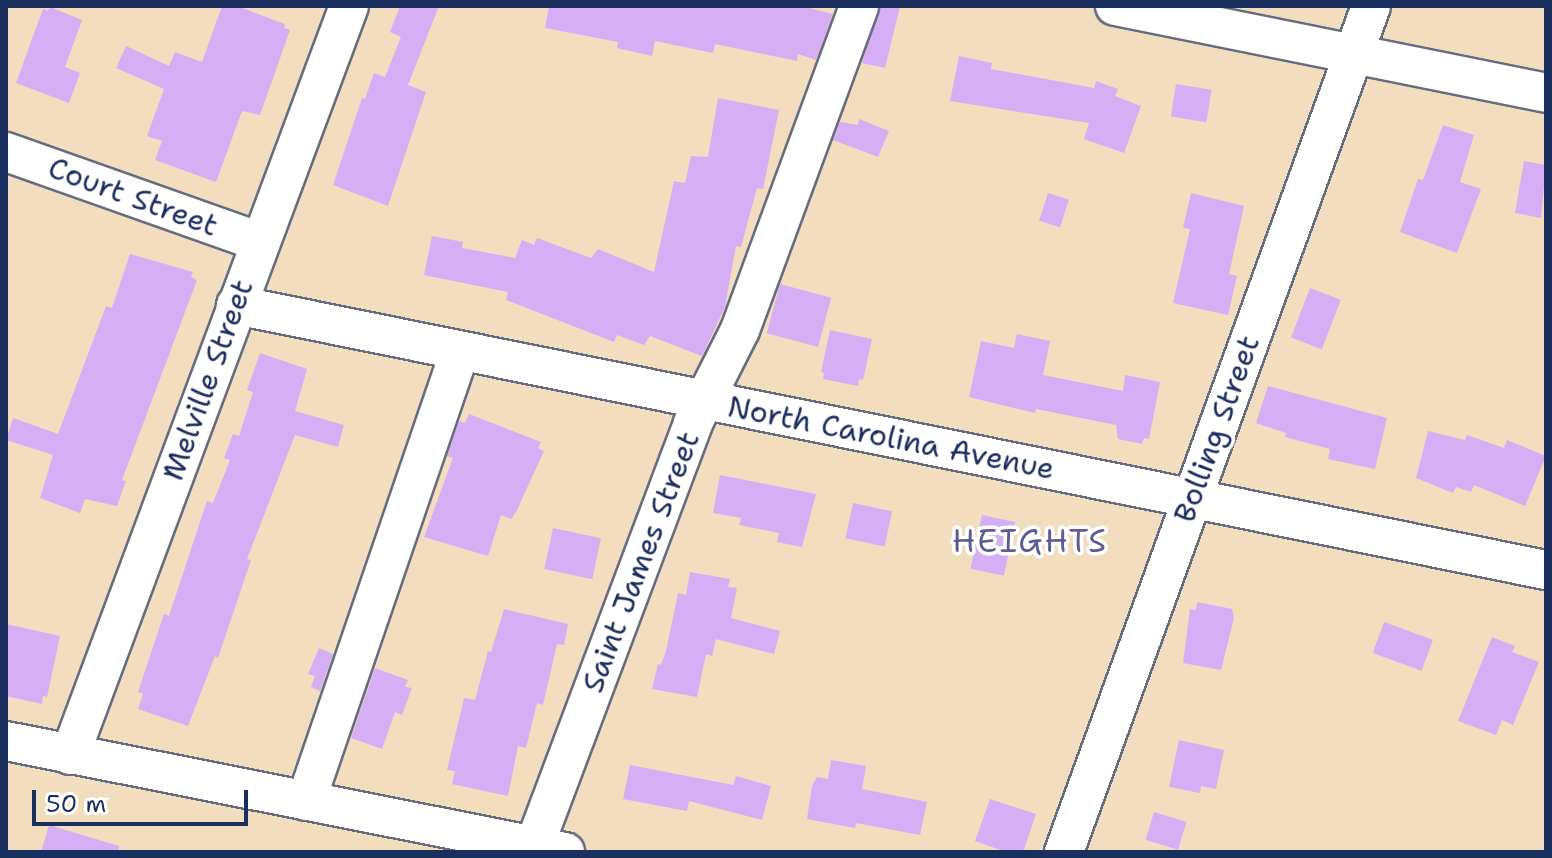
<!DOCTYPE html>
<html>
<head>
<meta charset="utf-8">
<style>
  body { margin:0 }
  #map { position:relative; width:1552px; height:858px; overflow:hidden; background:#f2ddbe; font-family:"Shantell Sans",sans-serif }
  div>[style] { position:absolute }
  .building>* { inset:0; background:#d5aff5; transform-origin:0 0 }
  .roads { filter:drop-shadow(2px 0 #666c80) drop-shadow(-2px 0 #666c80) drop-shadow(0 2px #666c80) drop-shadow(0 -2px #666c80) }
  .minor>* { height:38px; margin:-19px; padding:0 19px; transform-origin:19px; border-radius:19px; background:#fff }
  span { translate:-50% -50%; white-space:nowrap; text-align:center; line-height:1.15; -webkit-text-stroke:7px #fff; paint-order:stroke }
  .street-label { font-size:30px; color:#1b2f5e }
  .neighbourhood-label { font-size:32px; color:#5c5c93; letter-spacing:2px }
  .frame { position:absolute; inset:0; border:8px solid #1b2f5e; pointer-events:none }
  .scale { position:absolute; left:32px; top:790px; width:216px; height:36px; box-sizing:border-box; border:4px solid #1b2f5e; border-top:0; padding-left:10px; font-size:24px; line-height:28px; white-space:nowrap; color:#1b2f5e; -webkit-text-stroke:6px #fff; paint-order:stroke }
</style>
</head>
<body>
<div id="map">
  <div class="building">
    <i style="clip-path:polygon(222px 6px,237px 6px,285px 24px,284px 28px,290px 30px,260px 115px,242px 111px,216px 182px,155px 160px,162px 141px,147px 136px,164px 89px,116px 68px,126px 46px,169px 66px,175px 52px,202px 62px)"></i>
    <i style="clip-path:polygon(400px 6px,439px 6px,408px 85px,426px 92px,388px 206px,333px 185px,362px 98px,365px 99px,374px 73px,385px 77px,401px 37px,390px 32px)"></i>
    <i style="clip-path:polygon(549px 6px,801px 6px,833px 14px,816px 60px,798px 54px,797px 61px,715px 44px,713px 53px,655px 41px,652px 56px,617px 48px,618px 42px,545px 28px)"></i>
    <i style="clip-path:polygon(880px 6px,900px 6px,885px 68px,862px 63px)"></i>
    <i style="clip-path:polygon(50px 7px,82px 20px,65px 67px,80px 73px,69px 103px,16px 83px,43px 9px,48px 11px)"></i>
    <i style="clip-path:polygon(959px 56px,992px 63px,991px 69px,1094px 88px,1096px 81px,1118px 89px,1115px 96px,1141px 106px,1124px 153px,1084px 139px,1089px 123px,950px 101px)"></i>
    <i style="left:1176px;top:84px;width:36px;height:33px;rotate:9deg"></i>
    <i style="clip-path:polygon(718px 98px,779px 110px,763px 189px,757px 188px,741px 247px,736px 246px,725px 307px,702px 356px,650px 336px,644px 345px,617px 335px,614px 342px,506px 300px,508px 292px,424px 275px,432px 236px,463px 242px,462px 248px,515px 258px,522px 240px,534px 245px,537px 238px,591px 258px,598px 249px,654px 272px,674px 181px,685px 183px,691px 156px,708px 157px)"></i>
    <i style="clip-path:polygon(859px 119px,889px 131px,878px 157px,833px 140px,840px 122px,858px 125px)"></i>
    <i style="clip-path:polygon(1443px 125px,1474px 135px,1460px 182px,1481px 189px,1457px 253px,1400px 232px,1418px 179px,1423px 180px)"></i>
    <i style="clip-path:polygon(1524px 161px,1546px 165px,1541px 218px,1515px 213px)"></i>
    <i style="left:1048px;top:193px;width:22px;height:29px;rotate:18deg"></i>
    <i style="clip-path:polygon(1191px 193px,1244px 206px,1229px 274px,1237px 276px,1228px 315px,1173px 303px,1190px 229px,1183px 228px)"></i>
    <i style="clip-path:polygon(130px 254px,193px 272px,191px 277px,197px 280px,122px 480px,126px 481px,117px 506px,85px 499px,80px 513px,40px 498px,53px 455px,6px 440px,13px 418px,58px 434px,106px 306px,112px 308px)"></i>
    <i style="left:780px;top:284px;width:53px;height:51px;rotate:15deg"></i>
    <i style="left:1310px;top:288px;width:33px;height:53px;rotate:21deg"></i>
    <i style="clip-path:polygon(830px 330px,872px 339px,863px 380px,859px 379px,858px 386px,823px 379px,824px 373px,821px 372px)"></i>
    <i style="clip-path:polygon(1017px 334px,1050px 341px,1043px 375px,1123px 391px,1125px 375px,1160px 382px,1149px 439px,1144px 438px,1142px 444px,1118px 439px,1116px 425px,1036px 409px,1035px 413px,969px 397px,981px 341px,1014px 348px)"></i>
    <i style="clip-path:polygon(260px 353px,307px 369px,295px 411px,344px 425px,338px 447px,295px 435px,247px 559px,251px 560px,218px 658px,215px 656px,188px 726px,138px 709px,143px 694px,138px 692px,164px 614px,169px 616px,207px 501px,213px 503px,230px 460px,224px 458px,233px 434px,239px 436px,253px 392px,247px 390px)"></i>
    <i style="clip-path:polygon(1268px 386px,1387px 418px,1375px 469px,1328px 459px,1330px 449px,1285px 437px,1286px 433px,1256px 423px)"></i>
    <i style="clip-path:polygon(469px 414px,541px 442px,538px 448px,544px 451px,517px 510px,511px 519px,501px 515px,488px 556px,424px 537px,453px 458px,447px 456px,459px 421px,465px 423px)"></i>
    <i style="clip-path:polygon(1428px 431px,1465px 440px,1467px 435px,1504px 448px,1507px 440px,1546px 456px,1525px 506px,1474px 485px,1471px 492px,1456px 487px,1453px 493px,1416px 478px)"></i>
    <i style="clip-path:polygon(720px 475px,816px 494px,802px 547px,777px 542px,779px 533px,739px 525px,741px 518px,713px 513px)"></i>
    <i style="left:853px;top:503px;width:40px;height:36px;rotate:12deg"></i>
    <i style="left:982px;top:515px;width:34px;height:55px;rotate:12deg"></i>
    <i style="left:553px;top:528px;width:49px;height:42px;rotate:12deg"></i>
    <i style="clip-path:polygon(690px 572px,730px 579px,728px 587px,737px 588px,731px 618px,780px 631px,774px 654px,716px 639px,712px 656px,706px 654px,697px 697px,652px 689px,658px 664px,661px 665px,666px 651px,678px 593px,686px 595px)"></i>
    <i style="clip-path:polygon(1197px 602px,1232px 609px,1234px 618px,1221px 670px,1183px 663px,1190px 609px,1196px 610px)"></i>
    <i style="clip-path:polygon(504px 609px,568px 624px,564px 645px,557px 644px,543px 705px,537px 703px,526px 748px,518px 746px,508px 796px,452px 784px,455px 771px,447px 770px,464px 698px,475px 700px,488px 651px,491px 652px)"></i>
    <i style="left:1384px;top:622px;width:52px;height:33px;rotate:20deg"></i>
    <i style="clip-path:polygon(6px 624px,60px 636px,47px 697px,43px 696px,42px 704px,6px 696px)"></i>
    <i style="clip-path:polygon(1492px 637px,1515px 646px,1512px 652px,1539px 662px,1513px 725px,1502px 720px,1496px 735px,1458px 721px)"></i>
    <i style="clip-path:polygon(319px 648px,333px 654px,320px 691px,311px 687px,315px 676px,308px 674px)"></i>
    <i style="clip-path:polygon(375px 668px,408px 680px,405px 687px,412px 688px,402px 715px,395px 712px,382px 749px,351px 738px)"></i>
    <i style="clip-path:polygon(1179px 740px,1224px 750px,1216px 789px,1201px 786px,1200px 793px,1169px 787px)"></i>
    <i style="clip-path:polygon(831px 760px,866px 766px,862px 789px,927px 802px,920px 835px,856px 823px,855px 828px,807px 819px,812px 786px,817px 777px,828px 779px)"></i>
    <i style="clip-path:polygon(630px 765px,733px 785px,736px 776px,771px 786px,762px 820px,689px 801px,687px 811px,623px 799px)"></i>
    <i style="clip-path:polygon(990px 799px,1036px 814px,1023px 852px,1006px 852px,975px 841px)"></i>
    <i style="left:1154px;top:812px;width:34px;height:29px;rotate:17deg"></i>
    <i style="clip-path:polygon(49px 825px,119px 846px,118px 852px,41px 852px)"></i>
  </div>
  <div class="roads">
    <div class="minor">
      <i style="left:1115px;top:6px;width:440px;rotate:11.4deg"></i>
      <i style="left:6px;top:152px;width:269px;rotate:19.5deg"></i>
      <i style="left:236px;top:305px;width:1337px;rotate:11.44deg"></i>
      <i style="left:6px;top:741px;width:570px;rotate:11.23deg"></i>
      <i style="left:70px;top:755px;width:799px;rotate:-69.57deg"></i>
      <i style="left:306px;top:801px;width:475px;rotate:-71.1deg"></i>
      <i style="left:532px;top:852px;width:458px;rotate:-69.4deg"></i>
      <i style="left:693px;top:423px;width:104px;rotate:-63.2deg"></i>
      <i style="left:740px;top:330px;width:345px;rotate:-69.8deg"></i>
      <i style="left:1064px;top:852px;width:900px;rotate:-70.05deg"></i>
    </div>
  </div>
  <div class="street-label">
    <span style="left:133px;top:197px;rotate:20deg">Court Street</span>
    <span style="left:208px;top:380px;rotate:-70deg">Melville Street</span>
    <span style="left:1217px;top:429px;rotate:-70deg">Bolling Street</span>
    <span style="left:891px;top:438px;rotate:11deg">North Carolina Avenue</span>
    <span style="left:641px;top:562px;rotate:-69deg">Saint James Street</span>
  </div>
  <div class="neighbourhood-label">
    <span style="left:1030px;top:541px">HEIGHTS</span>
  </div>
  <div class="frame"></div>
  <div class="scale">50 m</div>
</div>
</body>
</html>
